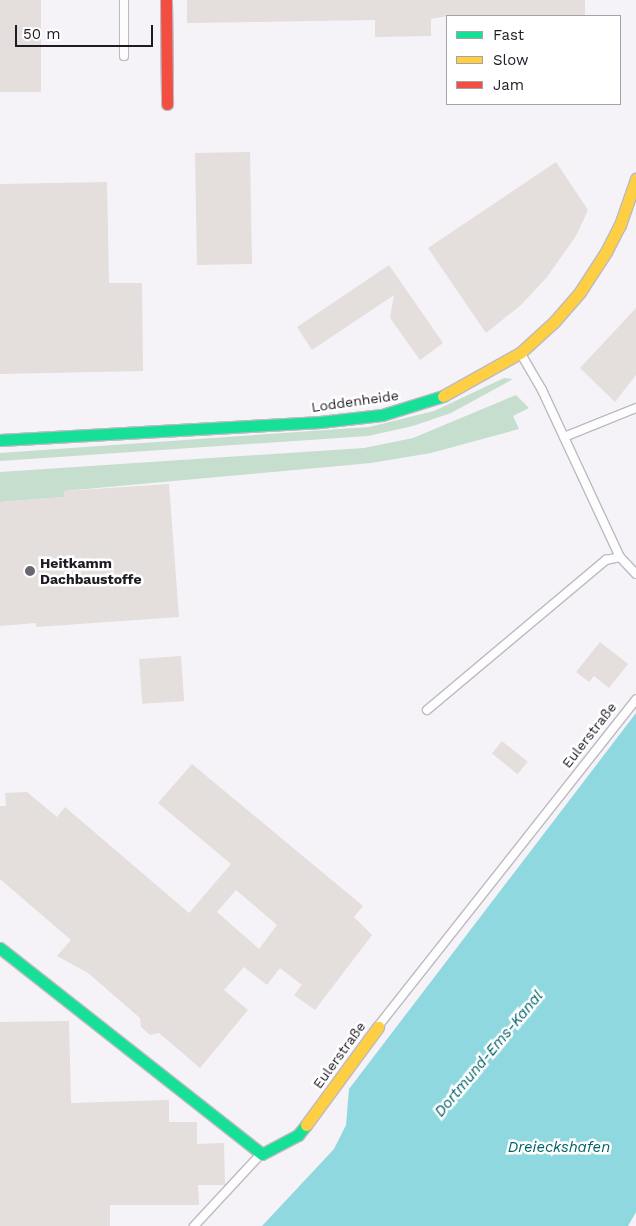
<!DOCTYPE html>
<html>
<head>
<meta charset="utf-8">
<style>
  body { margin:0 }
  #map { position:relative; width:636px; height:1226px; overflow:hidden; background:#f5f3f8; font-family:"Work Sans",sans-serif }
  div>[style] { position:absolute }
  .green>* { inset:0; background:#c6decd }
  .water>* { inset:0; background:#8fd8e0 }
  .building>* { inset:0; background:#e4dedc; transform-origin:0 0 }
  .roads { filter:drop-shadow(1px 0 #bdbac2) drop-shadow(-1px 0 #bdbac2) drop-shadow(0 1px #bdbac2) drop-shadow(0 -1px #bdbac2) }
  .lane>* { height:8px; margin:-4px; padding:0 4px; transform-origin:4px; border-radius:4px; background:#fefdfe }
  .fast>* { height:11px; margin:-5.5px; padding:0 5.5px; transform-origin:5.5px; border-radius:5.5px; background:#16e098 }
  .slow>* { height:11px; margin:-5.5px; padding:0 5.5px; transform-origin:5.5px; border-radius:5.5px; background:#ffcf43 }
  .jam>* { height:11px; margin:-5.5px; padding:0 5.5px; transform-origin:5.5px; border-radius:5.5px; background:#f24e42 }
  .dots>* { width:14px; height:14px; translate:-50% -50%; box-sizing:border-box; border:2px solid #fff; border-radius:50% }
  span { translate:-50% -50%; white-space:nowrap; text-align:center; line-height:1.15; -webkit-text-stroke:5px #fff; paint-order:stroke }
  .street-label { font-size:14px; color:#1f1a24 }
  .poi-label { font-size:14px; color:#1f1a24; font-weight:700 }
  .left { translate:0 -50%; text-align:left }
  .water-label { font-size:15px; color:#006168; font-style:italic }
  .legend { position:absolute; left:446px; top:15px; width:175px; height:90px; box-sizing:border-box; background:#fff; border:1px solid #a5a3a7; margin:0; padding:6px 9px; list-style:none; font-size:15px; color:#1f1a24 }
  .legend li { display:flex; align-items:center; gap:10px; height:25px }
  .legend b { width:25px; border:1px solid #a5a3a7 }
  .scale { position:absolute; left:15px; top:25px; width:138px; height:22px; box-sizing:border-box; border:2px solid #1f1a24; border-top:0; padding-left:6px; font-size:15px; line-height:18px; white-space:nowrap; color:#1f1a24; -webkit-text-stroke:4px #fff; paint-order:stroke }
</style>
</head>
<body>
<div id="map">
  <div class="green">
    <i style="clip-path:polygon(504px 378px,513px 379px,451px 413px,413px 426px,368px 436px,0 461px,0 453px,369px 427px,434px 411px)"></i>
    <i style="clip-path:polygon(516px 395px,529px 408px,513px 416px,519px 429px,431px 453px,371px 463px,64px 491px,64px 497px,0 502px,0 472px,364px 448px,413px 438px)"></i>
  </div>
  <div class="water">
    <i style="clip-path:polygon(636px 713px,636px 1212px,628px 1226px,262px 1226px,334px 1149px,346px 1125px,349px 1089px)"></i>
  </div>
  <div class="building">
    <i style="left:0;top:0;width:41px;height:92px"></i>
    <i style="clip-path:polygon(187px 0,585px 0,585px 16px,447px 16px,431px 19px,431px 36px,375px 37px,375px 20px,187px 23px)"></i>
    <i style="left:250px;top:152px;width:112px;height:55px;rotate:89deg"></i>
    <i style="clip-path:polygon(556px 162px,588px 210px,576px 236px,547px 277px,521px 305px,486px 333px,428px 248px)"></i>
    <i style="clip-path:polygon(107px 182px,109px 283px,142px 283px,143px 371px,0 374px,0 184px)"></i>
    <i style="clip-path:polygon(389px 265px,443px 343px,420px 360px,390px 318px,394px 295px,312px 350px,297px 327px)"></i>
    <i style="clip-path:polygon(636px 308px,636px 375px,615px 402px,580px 368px)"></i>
    <i style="clip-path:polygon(169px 484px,179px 617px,36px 627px,36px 623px,0 626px,0 502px,64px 497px,64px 491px)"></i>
    <i style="clip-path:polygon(600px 642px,628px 664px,609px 688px,594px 676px,589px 682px,576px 672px)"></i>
    <i style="left:181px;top:656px;width:45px;height:42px;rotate:86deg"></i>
    <i style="left:502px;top:741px;width:33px;height:16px;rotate:39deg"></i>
    <i style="clip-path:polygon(evenodd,192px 764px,363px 906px,354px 917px,372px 935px,315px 1010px,294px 995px,302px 985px,280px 968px,267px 985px,244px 967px,224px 990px,248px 1010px,200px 1068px,159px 1033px,150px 1035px,141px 1027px,140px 1018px,88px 973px,57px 956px,71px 940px,0 879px,0 806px,6px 806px,5px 793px,27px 792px,57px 817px,65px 807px,189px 913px,231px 864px,158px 803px,192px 764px,236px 890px,277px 925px,259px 949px,217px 912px,236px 890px)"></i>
    <i style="clip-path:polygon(69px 1021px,71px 1103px,169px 1100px,169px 1122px,197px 1122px,197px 1144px,224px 1143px,225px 1185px,198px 1185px,199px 1205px,110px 1205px,110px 1226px,0 1226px,0 1022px)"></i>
  </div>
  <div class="roads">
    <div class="lane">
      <i style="left:124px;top:0;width:56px;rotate:90deg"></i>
      <i style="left:521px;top:354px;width:42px;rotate:59.7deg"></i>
      <i style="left:542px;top:390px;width:184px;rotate:65deg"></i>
      <i style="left:620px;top:557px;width:23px;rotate:47deg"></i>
      <i style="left:564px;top:437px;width:78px;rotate:-21.9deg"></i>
      <i style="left:427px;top:710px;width:234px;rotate:-40deg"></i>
      <i style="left:606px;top:560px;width:14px;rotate:-12deg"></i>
      <i style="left:379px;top:1025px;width:415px;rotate:-51.7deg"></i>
      <i style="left:194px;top:1226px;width:97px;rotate:-47.1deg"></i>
    </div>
    <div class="fast">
      <i style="left:0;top:440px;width:321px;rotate:-3.2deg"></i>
      <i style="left:320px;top:422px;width:62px;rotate:-6.4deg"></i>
      <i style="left:382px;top:415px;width:64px;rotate:-17.3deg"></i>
      <i style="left:0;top:948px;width:333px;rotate:38.2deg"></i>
      <i style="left:262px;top:1154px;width:41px;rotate:-27.8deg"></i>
      <i style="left:298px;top:1135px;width:13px;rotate:-51deg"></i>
    </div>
    <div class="slow">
      <i style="left:443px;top:396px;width:88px;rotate:-29.2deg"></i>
      <i style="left:520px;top:353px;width:46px;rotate:-42.4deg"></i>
      <i style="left:554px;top:322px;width:40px;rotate:-49deg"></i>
      <i style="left:580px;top:292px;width:48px;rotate:-57deg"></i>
      <i style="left:606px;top:252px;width:30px;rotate:-63deg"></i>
      <i style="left:620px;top:225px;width:49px;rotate:-70.8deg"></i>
      <i style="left:306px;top:1125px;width:122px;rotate:-53.7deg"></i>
    </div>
    <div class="jam">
      <i style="left:166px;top:0;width:104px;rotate:89.4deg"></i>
    </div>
  </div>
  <div class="dots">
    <i style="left:30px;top:571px;background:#6a666e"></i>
  </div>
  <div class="street-label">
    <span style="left:355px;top:401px;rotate:-8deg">Loddenheide</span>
    <span style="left:589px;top:735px;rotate:-52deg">Eulerstraße</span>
    <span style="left:339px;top:1055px;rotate:-54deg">Eulerstraße</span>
  </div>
  <div class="poi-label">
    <span class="left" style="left:40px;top:571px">Heitkamm<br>Dachbaustoffe</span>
  </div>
  <div class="water-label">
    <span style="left:489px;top:1054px;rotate:-50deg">Dortmund-Ems-Kanal</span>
    <span style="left:559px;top:1148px">Dreieckshafen</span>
  </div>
  <ul class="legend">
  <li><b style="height:6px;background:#16e098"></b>Fast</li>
  <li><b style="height:6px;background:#ffcf43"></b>Slow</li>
  <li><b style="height:6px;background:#f24e42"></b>Jam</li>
  </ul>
  <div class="scale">50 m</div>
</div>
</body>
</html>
